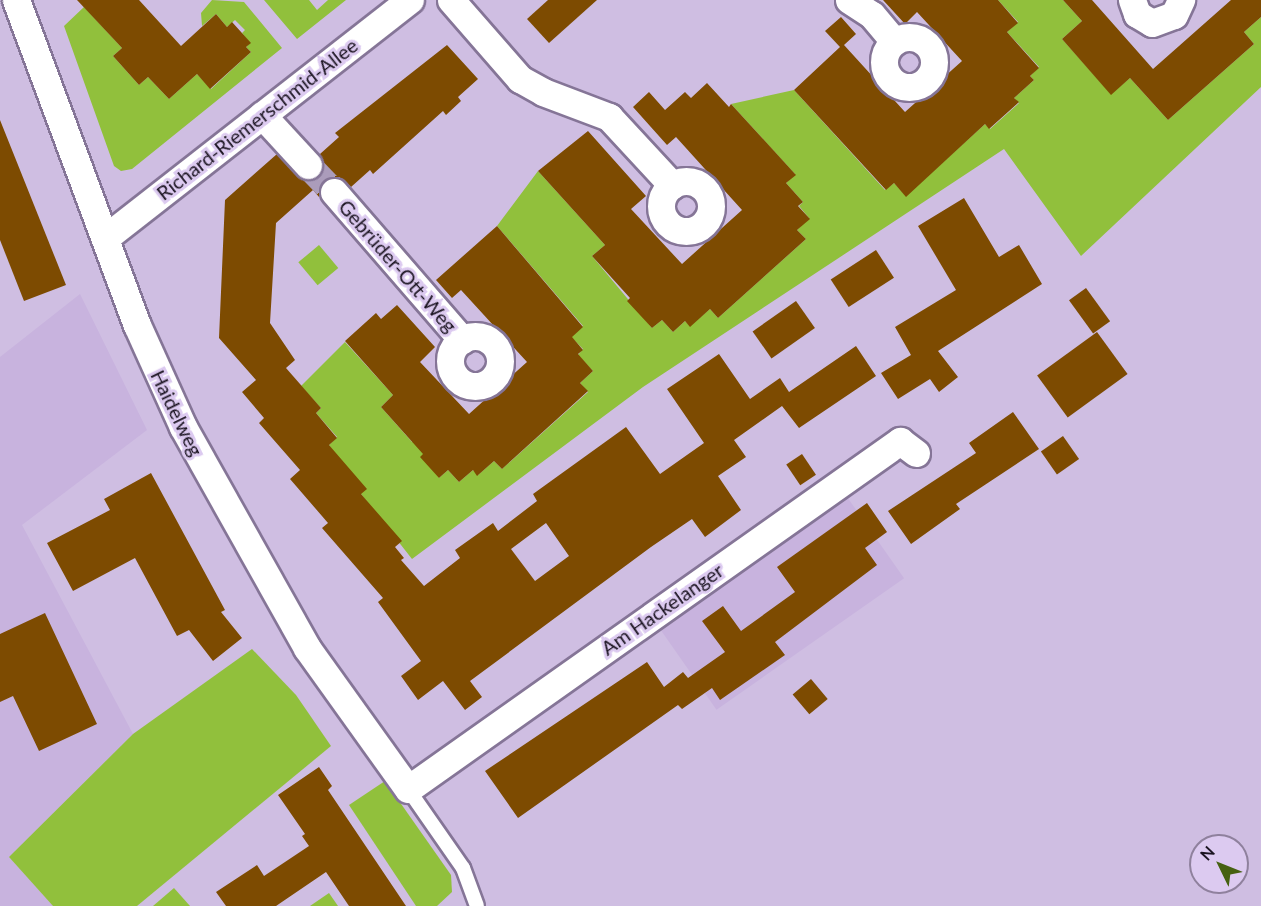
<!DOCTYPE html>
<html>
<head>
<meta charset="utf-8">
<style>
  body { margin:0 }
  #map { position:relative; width:1261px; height:906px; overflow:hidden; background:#cfbee2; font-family:Lato,sans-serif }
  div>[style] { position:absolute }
  .built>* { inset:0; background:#c8b3de; transform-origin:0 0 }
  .green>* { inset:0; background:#91c03c; transform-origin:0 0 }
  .building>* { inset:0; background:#7d4b01; transform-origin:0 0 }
  .street-tunnel>* { height:27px; margin-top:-13.5px; transform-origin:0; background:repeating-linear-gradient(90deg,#ab9cbb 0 27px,transparent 0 41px) }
  .roads { filter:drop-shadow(2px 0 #857597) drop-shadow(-2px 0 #857597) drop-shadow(0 2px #857597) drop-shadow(0 -2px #857597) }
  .lane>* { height:14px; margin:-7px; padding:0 7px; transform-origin:7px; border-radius:7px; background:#fff }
  .street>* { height:27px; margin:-13.5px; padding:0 13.5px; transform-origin:13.5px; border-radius:13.5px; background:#fff }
  .street>.ring { margin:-13.5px; padding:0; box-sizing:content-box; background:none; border:27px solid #fff; border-radius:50% }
  span { translate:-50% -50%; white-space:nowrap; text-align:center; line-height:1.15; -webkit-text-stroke:6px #dccaf0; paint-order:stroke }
  .street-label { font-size:20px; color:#1b1421 }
  .north { position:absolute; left:1189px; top:834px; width:60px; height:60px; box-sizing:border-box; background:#dccaf0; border:2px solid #8f819d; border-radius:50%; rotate:313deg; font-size:16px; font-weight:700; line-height:24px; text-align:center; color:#1b1421 }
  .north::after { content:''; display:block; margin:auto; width:21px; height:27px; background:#466111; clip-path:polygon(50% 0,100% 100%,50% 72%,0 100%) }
</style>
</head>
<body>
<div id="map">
  <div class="built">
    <i style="clip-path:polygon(80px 294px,147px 430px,22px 525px,133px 734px,9px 857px,53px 906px,0 906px,0 357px)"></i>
    <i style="left:845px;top:494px;width:103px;height:229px;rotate:55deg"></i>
  </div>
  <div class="green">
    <i style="clip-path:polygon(212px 0,244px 2px,282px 48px,132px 169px,121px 171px,114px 166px,64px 26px,84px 7px,122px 48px,113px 56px,139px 85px,148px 77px,169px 99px,197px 74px,211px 89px,251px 52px,246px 47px,250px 43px,242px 33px,245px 30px,235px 20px,227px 27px,216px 14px,202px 26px,201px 13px)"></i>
    <i style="clip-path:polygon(264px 0,309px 0,317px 10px,328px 0,346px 0,297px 39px)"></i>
    <i style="clip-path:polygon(998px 0,1063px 0,1082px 21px,1062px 39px,1111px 94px,1130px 78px,1168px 120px,1254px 44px,1244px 32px,1261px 17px,1261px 87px,1081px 256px,1004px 149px,643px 387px,412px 559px,361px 494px,329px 445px,337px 437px,316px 413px,321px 408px,301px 386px,345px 342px,393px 395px,381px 407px,412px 442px,421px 434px,439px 478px,448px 470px,459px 482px,473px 470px,478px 475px,494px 461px,502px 469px,588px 392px,580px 383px,593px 371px,578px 355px,583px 349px,571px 337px,583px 326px,497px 226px,538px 171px,605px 245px,592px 256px,652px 328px,662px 320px,673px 332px,685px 321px,690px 326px,710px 309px,718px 318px,806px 239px,797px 230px,809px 218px,799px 206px,803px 202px,786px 183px,795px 174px,731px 104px,794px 90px,885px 190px,894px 183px,906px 196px,985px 124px,990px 129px,1019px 103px,1014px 98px,1034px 80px,1030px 76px,1039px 67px,1007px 32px,1018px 22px)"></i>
    <i style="left:319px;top:245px;width:30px;height:27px;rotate:50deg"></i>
    <i style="clip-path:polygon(252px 649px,296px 695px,331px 746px,137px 906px,53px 906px,9px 857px,133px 734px)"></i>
    <i style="clip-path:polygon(385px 781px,451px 875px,452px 892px,437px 906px,416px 906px,349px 805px)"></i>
    <i style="clip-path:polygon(174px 888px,190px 906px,153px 906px)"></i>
    <i style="clip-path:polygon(329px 893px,338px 906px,310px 906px)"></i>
  </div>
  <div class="building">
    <i style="clip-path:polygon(77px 0,139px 0,181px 46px,216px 14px,227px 27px,232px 22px,251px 43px,246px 47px,251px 52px,210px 89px,197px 74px,169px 99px,148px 77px,139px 85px,113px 56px,122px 48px)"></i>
    <i style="clip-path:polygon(548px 0,597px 0,549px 43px,527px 19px)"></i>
    <i style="clip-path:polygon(883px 0,998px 0,1018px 23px,1007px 32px,1039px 68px,1030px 76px,1034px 80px,1014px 98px,1019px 102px,989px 129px,985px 124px,906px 197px,894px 183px,886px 190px,794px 90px,840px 47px,825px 31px,841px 17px,856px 34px,844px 45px,905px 112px,962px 61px,917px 12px,905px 24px)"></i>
    <i style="clip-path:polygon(1063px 0,1092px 0,1153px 69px,1231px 0,1261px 0,1261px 17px,1244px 32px,1254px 44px,1168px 120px,1130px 78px,1111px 95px,1062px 39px,1082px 21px)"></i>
    <i style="clip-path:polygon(evenodd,447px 45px,478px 79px,458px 97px,461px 101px,446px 115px,443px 111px,373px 174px,370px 170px,351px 187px,339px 177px,324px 180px,319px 197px,313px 190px,276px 223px,270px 323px,295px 360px,286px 368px,321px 408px,316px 413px,337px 438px,329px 445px,367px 489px,361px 494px,402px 541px,395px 547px,404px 558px,401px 560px,424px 586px,460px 558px,455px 550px,493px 523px,498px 531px,537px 501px,533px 494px,626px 427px,660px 474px,704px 443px,667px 389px,719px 354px,750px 399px,780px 378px,789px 392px,856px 346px,876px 376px,799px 428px,782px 406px,734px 440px,746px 457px,718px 476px,741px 510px,705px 537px,692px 519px,651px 547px,470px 681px,482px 697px,465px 710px,443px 681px,418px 700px,401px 676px,421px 661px,378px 602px,383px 598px,322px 528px,328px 523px,290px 479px,300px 470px,259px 423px,264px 418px,242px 392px,256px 380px,219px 338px,225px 200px,277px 154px,303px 180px,318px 177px,323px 169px,320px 154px,339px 137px,335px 133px,447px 45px,546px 523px,569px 556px,535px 581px,511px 549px,546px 523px)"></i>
    <i style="clip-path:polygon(707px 83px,729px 107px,731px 104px,796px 175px,786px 183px,803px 202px,798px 206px,810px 219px,797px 230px,806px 239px,718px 318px,710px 309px,690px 327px,685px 321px,673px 332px,662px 320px,652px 328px,627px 301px,630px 298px,592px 256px,605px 245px,538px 171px,588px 131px,646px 196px,631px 209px,682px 264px,742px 210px,676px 137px,667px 145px,633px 107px,649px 92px,665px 110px,685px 92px,691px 98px)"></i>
    <i style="clip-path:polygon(0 120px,66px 285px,24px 301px,0 240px)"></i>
    <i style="clip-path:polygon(964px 198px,999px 257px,1019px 245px,1042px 284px,938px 351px,958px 377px,939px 392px,930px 379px,898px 399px,881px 373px,911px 355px,895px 327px,956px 290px,918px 226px)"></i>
    <i style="clip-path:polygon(497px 226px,583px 327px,572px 337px,583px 350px,578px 354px,593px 371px,580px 383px,588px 391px,502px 469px,494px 461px,477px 476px,473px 470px,459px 482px,448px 470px,439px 478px,420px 457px,423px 454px,381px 407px,393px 395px,345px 341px,376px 313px,381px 319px,397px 305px,435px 347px,420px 362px,469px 414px,527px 362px,461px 290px,452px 298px,436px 280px)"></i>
    <i style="left:876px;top:250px;width:33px;height:54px;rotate:57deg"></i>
    <i style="left:1086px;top:288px;width:41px;height:21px;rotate:54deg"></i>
    <i style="left:796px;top:301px;width:33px;height:53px;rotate:55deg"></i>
    <i style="left:1097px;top:332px;width:52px;height:74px;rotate:54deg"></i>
    <i style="clip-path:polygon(1013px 412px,1039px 449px,956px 504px,960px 509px,911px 544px,888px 511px,976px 453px,969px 443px)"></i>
    <i style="left:1063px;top:436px;width:28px;height:27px;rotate:55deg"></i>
    <i style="left:802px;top:454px;width:25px;height:19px;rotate:56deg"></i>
    <i style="clip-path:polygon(151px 473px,225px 610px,221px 612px,242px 638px,213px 661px,189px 630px,177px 636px,135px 558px,73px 591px,47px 543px,110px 510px,104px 499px)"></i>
    <i style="clip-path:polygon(867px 503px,887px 532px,865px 548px,877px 565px,775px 642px,785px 655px,720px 700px,712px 688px,682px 709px,678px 705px,518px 818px,485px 771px,647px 662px,664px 687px,683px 672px,688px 678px,725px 652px,702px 621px,723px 606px,741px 631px,795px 592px,777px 567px)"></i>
    <i style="clip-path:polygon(45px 613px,97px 724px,39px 751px,13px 696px,0 702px,0 634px)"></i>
    <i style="left:811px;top:679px;width:26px;height:24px;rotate:50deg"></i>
    <i style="clip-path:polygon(319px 767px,332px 786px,328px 790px,406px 906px,349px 906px,326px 872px,276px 906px,226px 906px,216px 892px,257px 865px,264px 876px,309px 846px,302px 836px,305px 834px,278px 795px)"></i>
  </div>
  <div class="street-tunnel">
    <i style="left:308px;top:165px;width:37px;rotate:46deg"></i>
  </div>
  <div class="roads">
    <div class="lane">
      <i style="left:408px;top:789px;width:96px;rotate:55.2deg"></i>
      <i style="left:463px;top:868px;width:40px;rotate:69.8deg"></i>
    </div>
    <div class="street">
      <i style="left:16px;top:0;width:347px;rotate:69.6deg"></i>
      <i style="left:137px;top:325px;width:112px;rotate:65.7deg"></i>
      <i style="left:183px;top:427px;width:253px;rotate:60.7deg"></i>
      <i style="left:307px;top:648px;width:173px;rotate:54.4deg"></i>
      <i style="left:408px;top:789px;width:603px;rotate:-35.27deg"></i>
      <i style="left:900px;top:441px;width:20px;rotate:37deg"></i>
      <i style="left:451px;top:0;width:105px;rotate:48.9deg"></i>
      <i style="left:520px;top:79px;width:26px;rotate:29deg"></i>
      <i style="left:543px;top:92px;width:71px;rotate:20.7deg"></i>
      <i style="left:609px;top:117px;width:93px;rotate:47.2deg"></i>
      <i style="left:849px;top:0;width:27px;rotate:33deg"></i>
      <i style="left:872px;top:15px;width:34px;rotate:50deg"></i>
      <i style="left:1132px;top:0;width:15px;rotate:70deg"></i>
      <i style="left:1137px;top:14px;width:17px;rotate:31deg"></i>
      <i style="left:1152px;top:23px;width:23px;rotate:-20deg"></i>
      <i style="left:1174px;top:15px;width:17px;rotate:-65deg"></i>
      <i class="ring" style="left:884px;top:37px;width:23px;height:23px"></i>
      <i style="left:262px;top:115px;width:68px;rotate:47.4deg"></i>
      <i class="ring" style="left:661px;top:181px;width:23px;height:23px"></i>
      <i style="left:334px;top:192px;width:196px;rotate:49.1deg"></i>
      <i style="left:105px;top:238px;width:387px;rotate:-38deg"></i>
      <i class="ring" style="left:450px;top:336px;width:23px;height:23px"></i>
    </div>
  </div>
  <div class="street-label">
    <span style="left:257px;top:119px;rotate:-38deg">Richard-Riemerschmid-Allee</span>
    <span style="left:398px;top:266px;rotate:49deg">Gebrüder-Ott-Weg</span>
    <span style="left:177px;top:413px;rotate:64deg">Haidelweg</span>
    <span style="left:662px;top:609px;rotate:-35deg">Am Hackelanger</span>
  </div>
  <div class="north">N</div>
</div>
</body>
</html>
